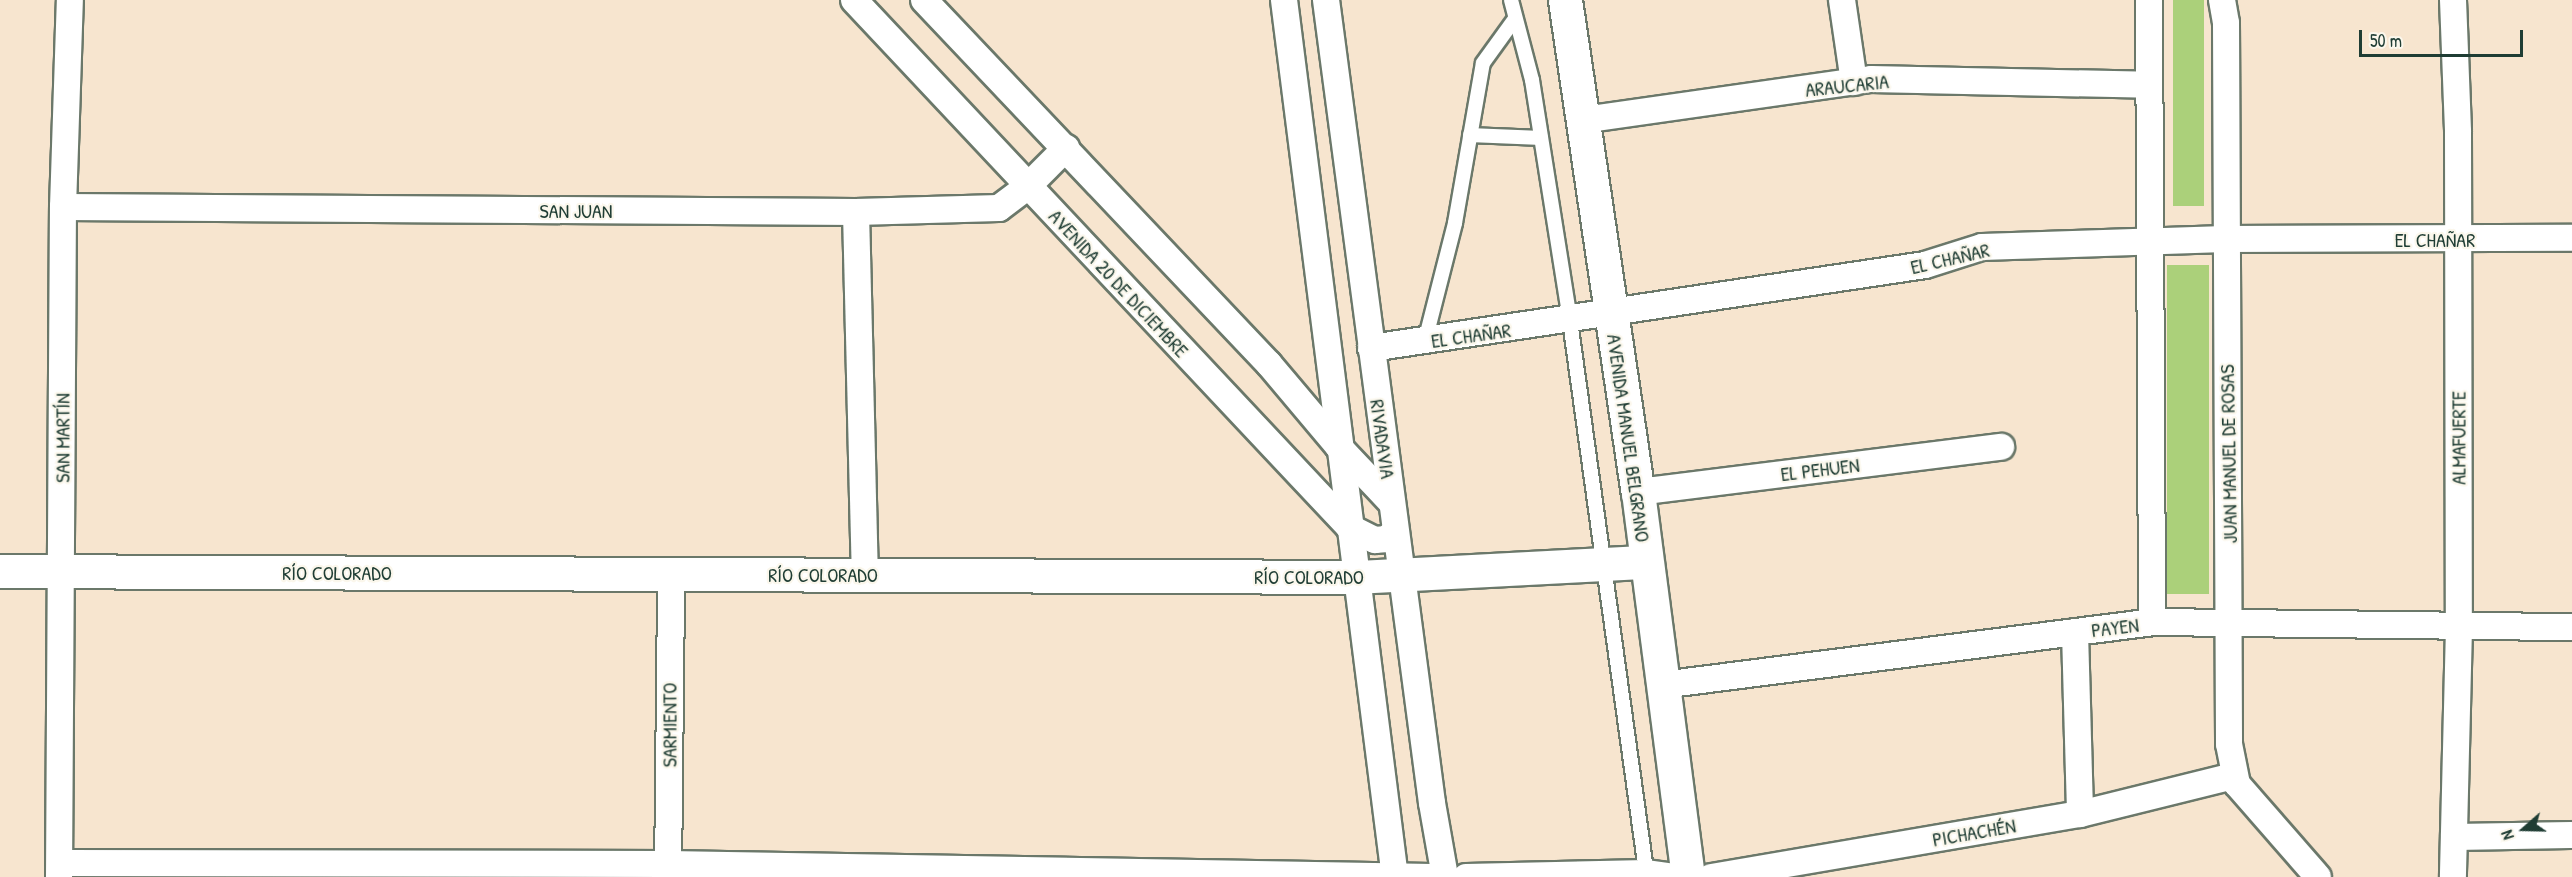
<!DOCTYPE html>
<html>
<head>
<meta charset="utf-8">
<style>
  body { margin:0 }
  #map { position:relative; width:2572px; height:877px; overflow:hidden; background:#f7e5cf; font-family:"Patrick Hand",sans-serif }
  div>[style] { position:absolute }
  .green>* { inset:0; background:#abd07a; transform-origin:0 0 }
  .roads { filter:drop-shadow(2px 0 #6b786a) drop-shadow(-2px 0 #6b786a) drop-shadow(0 2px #6b786a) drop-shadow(0 -2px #6b786a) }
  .lane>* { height:14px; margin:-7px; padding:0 7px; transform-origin:7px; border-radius:7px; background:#fff }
  .street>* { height:26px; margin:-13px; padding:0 13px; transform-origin:13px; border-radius:13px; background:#fff }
  .secondary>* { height:33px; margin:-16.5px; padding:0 16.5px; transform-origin:16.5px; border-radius:16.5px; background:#fff }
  span { translate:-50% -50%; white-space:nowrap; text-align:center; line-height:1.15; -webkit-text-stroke:4.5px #fbf7ec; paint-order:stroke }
  .street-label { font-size:20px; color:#1f3d34 }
  .north { position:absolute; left:2494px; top:799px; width:60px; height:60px; -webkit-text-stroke:4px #fbf7ec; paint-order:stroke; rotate:250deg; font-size:16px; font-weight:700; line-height:24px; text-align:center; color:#1f3d34 }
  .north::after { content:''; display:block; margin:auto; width:21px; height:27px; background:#1f3d34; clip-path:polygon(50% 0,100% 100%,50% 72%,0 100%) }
  .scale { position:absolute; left:2359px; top:30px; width:164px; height:27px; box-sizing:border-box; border:3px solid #1f3d34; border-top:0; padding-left:8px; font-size:18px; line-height:21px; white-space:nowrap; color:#1f3d34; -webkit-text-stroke:4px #fbf7ec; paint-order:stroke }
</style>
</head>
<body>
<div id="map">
  <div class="green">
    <i style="left:2173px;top:0;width:31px;height:206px"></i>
    <i style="left:2209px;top:265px;width:329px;height:42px;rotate:90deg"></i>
  </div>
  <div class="roads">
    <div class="lane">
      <i style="left:1511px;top:0;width:83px;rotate:75.3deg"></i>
      <i style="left:1532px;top:80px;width:244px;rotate:81deg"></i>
      <i style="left:1570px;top:321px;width:561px;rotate:82.12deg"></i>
      <i style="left:1470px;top:135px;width:71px;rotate:2.4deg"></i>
      <i style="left:1425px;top:341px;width:122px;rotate:-75.7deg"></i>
      <i style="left:1455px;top:223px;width:162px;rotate:-80.1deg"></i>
      <i style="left:1483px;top:63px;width:53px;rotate:-54.2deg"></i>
    </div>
    <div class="street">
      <i style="left:854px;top:0;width:723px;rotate:46.79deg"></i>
      <i style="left:1349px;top:527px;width:29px;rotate:27deg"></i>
      <i style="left:1375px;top:540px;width:12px;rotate:-5deg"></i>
      <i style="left:1387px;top:539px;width:11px;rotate:-45deg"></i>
      <i style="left:924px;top:0;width:502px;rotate:46.54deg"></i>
      <i style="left:1269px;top:364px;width:107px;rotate:49.9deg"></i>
      <i style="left:1338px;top:446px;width:77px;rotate:46.6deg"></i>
      <i style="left:1284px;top:0;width:884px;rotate:82.79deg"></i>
      <i style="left:1326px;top:0;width:810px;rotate:82.48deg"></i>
      <i style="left:1432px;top:803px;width:75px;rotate:80deg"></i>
      <i style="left:1842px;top:0;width:83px;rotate:81.7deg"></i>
      <i style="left:2149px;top:0;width:622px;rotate:89.72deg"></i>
      <i style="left:2222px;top:0;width:23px;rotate:80deg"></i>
      <i style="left:2226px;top:23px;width:721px;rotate:89.76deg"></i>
      <i style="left:2229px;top:744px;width:41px;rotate:78.7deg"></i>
      <i style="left:2237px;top:784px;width:123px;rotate:48.9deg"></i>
      <i style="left:2453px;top:0;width:132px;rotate:87.8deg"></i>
      <i style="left:2458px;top:132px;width:495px;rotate:89.9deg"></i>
      <i style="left:2459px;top:627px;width:250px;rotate:91.4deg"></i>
      <i style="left:1583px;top:120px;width:291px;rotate:-8.1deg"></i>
      <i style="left:1871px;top:79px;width:278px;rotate:1.2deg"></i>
      <i style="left:63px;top:207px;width:793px;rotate:0.36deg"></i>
      <i style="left:856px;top:212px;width:143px;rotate:-1.6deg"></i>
      <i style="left:999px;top:208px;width:36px;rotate:-37deg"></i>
      <i style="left:1028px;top:186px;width:54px;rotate:-45deg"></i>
      <i style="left:856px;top:212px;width:362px;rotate:88.6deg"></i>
      <i style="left:1371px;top:348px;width:560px;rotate:-8.52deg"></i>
      <i style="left:1925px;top:265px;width:60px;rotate:-17.5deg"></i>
      <i style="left:1982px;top:247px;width:243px;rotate:-1.9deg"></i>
      <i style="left:2225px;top:239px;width:347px;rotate:-0.2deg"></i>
      <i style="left:1638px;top:492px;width:366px;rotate:-7.1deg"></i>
      <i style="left:2075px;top:632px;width:182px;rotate:88.4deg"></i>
      <i style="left:1662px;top:685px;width:494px;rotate:-7.3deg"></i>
      <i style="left:2152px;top:622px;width:420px;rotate:0.7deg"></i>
      <i style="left:2454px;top:837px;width:118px;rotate:-1deg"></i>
      <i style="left:60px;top:863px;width:608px;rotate:0.09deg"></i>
      <i style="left:668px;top:864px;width:764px;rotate:0.97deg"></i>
      <i style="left:59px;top:877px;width:670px;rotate:-89.66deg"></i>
      <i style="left:63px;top:207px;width:207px;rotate:-88.1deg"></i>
      <i style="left:668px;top:877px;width:304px;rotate:-89.4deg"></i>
      <i style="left:1466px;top:877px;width:181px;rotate:-1.3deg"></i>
      <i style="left:1647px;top:873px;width:29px;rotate:8deg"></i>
      <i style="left:1711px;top:877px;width:374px;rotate:-9.7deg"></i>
      <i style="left:2080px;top:814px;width:159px;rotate:-13.9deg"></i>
    </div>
    <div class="secondary">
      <i style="left:1565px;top:0;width:497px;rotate:81.6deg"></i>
      <i style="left:1638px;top:492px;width:388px;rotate:82.6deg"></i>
      <i style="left:0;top:571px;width:1356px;rotate:0.25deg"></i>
      <i style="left:1356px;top:577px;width:289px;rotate:-3deg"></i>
    </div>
  </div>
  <div class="street-label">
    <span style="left:1847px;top:85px;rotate:-6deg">ARAUCARIA</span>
    <span style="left:576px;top:210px">SAN JUAN</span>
    <span style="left:2435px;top:239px">EL CHAÑAR</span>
    <span style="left:1950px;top:258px;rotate:-13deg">EL CHAÑAR</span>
    <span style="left:1119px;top:283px;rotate:47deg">AVENIDA 20 DE DICIEMBRE</span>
    <span style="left:1471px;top:335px;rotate:-8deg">EL CHAÑAR</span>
    <span style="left:62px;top:438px;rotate:-90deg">SAN MARTÍN</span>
    <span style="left:1629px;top:438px;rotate:82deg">AVENIDA MANUEL BELGRANO</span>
    <span style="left:2458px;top:438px;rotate:-90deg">ALMAFUERTE</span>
    <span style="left:1383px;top:439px;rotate:82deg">RIVADAVIA</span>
    <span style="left:2228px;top:454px;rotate:-91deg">JUAN MANUEL DE ROSAS</span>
    <span style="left:1820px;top:469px;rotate:-7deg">EL PEHUEN</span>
    <span style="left:337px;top:572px">RÍO COLORADO</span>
    <span style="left:823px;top:574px">RÍO COLORADO</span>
    <span style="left:1309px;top:576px">RÍO COLORADO</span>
    <span style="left:2115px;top:627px;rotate:-7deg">PAYEN</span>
    <span style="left:669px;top:725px;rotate:-90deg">SARMIENTO</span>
    <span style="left:1974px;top:832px;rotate:-10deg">PICHACHÉN</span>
  </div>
  <div class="north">N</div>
  <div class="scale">50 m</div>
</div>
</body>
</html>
